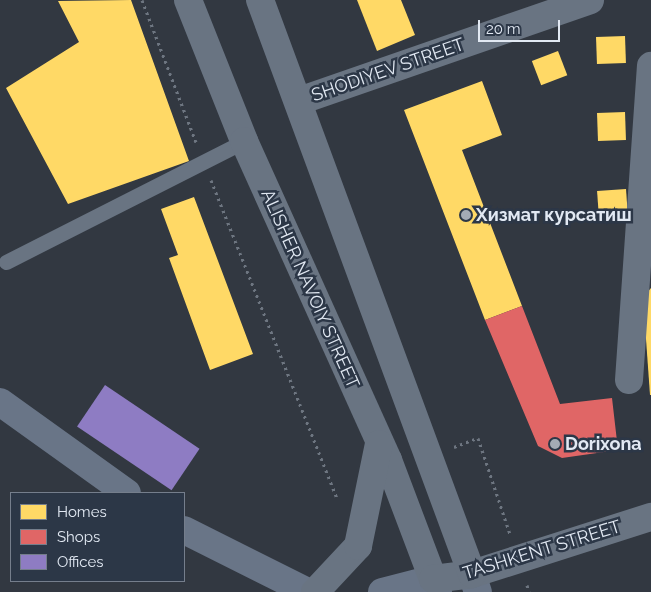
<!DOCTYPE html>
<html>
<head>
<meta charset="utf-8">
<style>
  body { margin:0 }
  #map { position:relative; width:651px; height:592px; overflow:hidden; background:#323841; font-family:Raleway,sans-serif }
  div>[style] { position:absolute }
  .homes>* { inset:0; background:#ffd966; transform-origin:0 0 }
  .shops>* { inset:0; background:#e06666 }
  .offices>* { inset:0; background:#8e7cc3; transform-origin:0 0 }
  .path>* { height:3px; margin-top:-1.5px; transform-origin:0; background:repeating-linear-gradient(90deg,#6e7681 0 2.5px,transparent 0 6.5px) }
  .lane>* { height:15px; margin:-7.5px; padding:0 7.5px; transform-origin:7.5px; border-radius:7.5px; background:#697482 }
  .street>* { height:28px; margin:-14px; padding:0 14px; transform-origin:14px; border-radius:14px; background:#697482 }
  .secondary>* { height:28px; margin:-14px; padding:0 14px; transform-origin:14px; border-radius:14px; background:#697587 }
  .primary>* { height:28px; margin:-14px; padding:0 14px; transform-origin:14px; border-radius:14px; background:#697482 }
  .dots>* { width:14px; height:14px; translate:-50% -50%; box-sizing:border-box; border:2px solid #2c3747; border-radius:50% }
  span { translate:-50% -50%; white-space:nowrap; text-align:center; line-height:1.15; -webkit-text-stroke:5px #2c3747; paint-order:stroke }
  .street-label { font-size:18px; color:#e2e9f3 }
  .poi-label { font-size:18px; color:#e2e9f3; font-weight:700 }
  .left { translate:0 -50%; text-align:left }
  .legend { position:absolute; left:10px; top:492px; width:175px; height:90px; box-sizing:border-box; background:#2c3747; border:1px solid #757e8c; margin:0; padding:6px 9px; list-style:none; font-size:15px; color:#e2e9f3 }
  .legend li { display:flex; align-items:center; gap:10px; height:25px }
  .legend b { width:25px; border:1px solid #757e8c }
  .scale { position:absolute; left:478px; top:20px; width:82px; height:22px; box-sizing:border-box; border:2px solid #e2e9f3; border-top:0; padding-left:6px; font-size:15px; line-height:18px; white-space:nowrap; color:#e2e9f3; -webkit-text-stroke:4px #2c3747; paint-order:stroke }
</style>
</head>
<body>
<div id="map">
  <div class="homes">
    <i style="clip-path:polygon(131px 0,189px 161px,68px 204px,6px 88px,79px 42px,58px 1px)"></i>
    <i style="clip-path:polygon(357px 0,401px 0,415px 35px,377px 51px)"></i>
    <i style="left:625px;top:36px;width:27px;height:29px;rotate:88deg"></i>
    <i style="left:558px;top:51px;width:26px;height:28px;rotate:69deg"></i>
    <i style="clip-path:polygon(482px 81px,502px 135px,462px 150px,522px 306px,485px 320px,404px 110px)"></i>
    <i style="left:625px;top:112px;width:28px;height:28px;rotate:88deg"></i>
    <i style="left:626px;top:189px;width:28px;height:29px;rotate:86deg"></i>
    <i style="clip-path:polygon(194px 197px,253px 354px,210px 370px,169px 258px,178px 255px,161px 209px)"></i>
    <i style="clip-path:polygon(651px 288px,651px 395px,650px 395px,643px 297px)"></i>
  </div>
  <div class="shops">
    <i style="clip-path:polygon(522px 306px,560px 404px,612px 398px,618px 450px,562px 458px,538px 446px,485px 320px)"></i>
  </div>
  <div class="offices">
    <i style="left:105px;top:385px;width:114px;height:50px;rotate:34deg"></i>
  </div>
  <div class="path">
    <i style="left:142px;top:0;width:152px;rotate:69.2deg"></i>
    <i style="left:211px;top:180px;width:344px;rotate:68.4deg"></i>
    <i style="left:454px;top:447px;width:26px;rotate:-21deg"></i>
    <i style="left:478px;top:438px;width:101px;rotate:71.6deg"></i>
    <i style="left:527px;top:585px;width:7px;rotate:74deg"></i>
  </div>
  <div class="lane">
    <i style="left:6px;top:262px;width:267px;rotate:-26.9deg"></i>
  </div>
  <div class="street">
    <i style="left:299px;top:101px;width:308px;rotate:-19.1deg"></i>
    <i style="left:629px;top:380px;width:315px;rotate:-86deg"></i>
  </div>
  <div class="secondary">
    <i style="left:0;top:402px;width:156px;rotate:35.6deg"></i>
    <i style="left:184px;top:530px;width:139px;rotate:26.6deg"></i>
    <i style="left:472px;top:574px;width:19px;rotate:72deg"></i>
    <i style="left:382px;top:592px;width:53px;rotate:-14.3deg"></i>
    <i style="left:433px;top:579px;width:14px;rotate:69deg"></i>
  </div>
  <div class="primary">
    <i style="left:188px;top:0;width:152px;rotate:68.3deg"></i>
    <i style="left:244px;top:141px;width:350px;rotate:65.7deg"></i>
    <i style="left:388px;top:460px;width:127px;rotate:69.3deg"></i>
    <i style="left:433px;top:579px;width:39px;rotate:-7deg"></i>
    <i style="left:472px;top:574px;width:188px;rotate:-17.7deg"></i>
    <i style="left:260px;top:0;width:612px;rotate:69.73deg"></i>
    <i style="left:315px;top:592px;width:63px;rotate:-46.9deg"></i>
    <i style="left:358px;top:546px;width:104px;rotate:-78.4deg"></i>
  </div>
  <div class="dots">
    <i style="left:466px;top:215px;background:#a4abb5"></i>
    <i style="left:555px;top:444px;background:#a4abb5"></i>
  </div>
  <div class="street-label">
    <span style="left:388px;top:70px;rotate:-19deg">SHODIYEV STREET</span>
    <span style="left:310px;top:289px;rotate:66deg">ALISHER NAVOIY STREET</span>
    <span style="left:542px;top:550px;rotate:-17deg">TASHKENT STREET</span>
  </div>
  <div class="poi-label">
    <span class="left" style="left:476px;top:215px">Хизмат курсатиш</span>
    <span class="left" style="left:565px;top:444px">Dorixona</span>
  </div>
  <ul class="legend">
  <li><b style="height:14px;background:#ffd966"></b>Homes</li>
  <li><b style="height:14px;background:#e06666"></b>Shops</li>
  <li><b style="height:14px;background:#8e7cc3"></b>Offices</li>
  </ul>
  <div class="scale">20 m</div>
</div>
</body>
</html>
